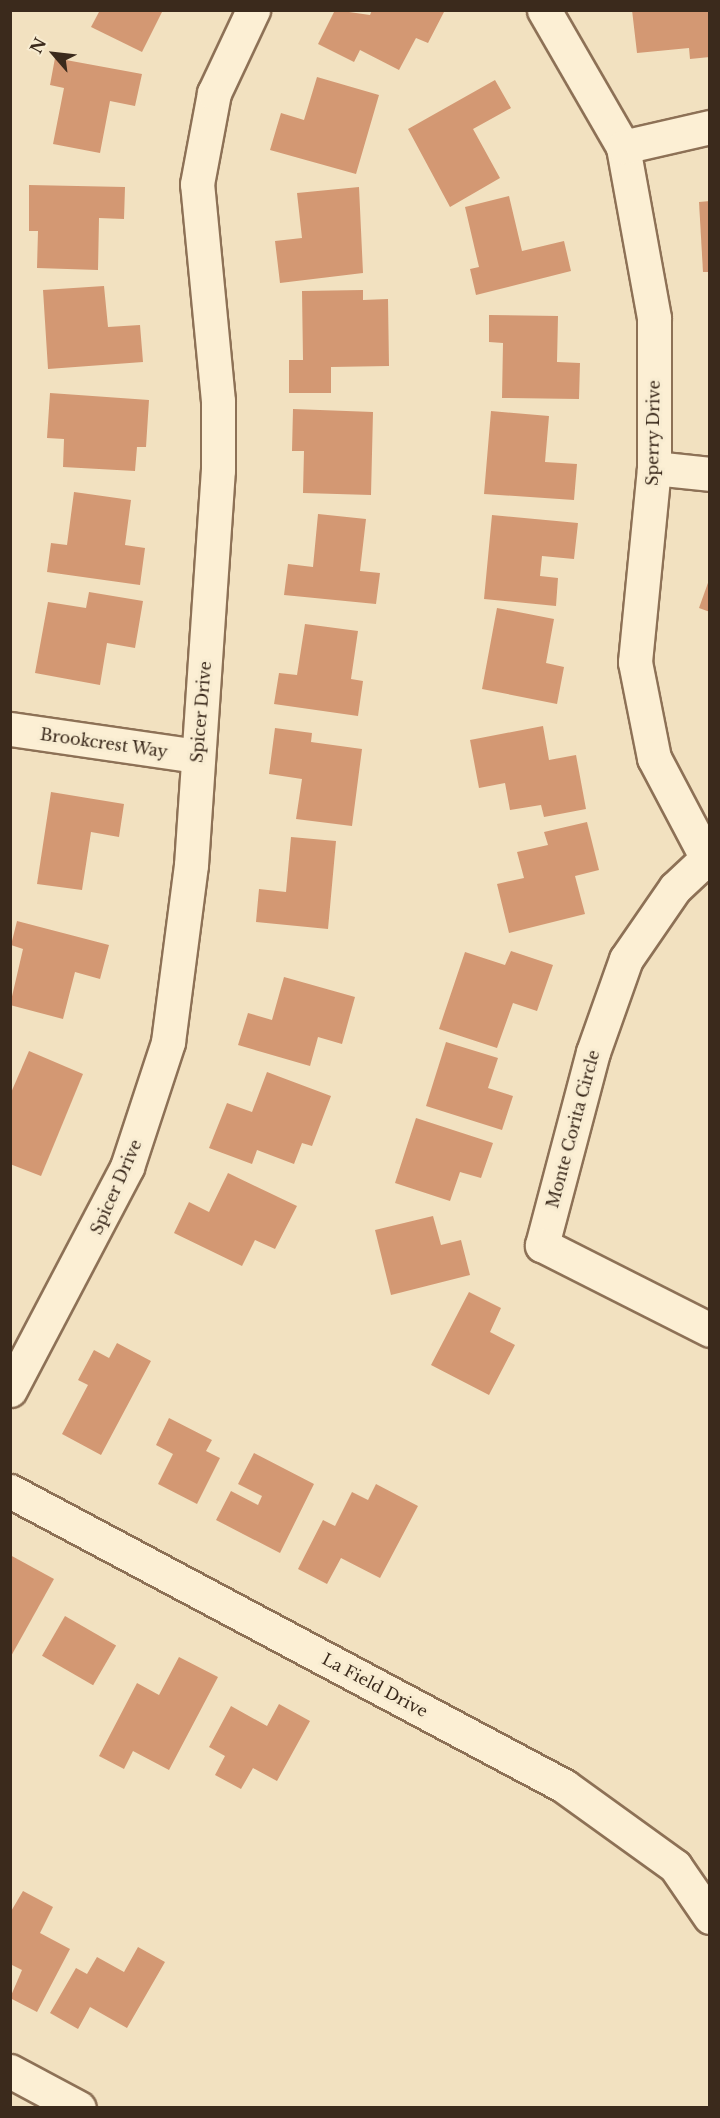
<!DOCTYPE html>
<html>
<head>
<meta charset="utf-8">
<style>
  body { margin:0 }
  #map { position:relative; width:720px; height:2118px; overflow:hidden; background:#f2e1c0; font-family:"Libre Baskerville",serif }
  div>[style] { position:absolute }
  .building>* { inset:0; background:#d39873; transform-origin:0 0 }
  .roads { filter:drop-shadow(2px 0 #8d7156) drop-shadow(-2px 0 #8d7156) drop-shadow(0 2px #8d7156) drop-shadow(0 -2px #8d7156) }
  .street>* { height:33px; margin:-16.5px; padding:0 16.5px; transform-origin:16.5px; border-radius:16.5px; background:#fcefd4 }
  span { translate:-50% -50%; white-space:nowrap; text-align:center; line-height:1.15; -webkit-text-stroke:6px #f8ecd1; paint-order:stroke }
  .street-label { font-size:16px; color:#3b2a1c }
  .frame { position:absolute; inset:0; border:12px solid #3b2a1c; pointer-events:none }
  .north { position:absolute; left:24px; top:24px; width:60px; height:60px; -webkit-text-stroke:4px #f8ecd1; paint-order:stroke; rotate:298deg; font-size:16px; font-weight:700; line-height:24px; text-align:center; color:#3b2a1c }
  .north::after { content:''; display:block; margin:auto; width:21px; height:27px; background:#3b2a1c; clip-path:polygon(50% 0,100% 100%,50% 72%,0 100%) }
</style>
</head>
<body>
<div id="map">
  <div class="building">
    <i style="clip-path:polygon(100px 10px,163px 10px,142px 52px,91px 27px)"></i>
    <i style="clip-path:polygon(335px 10px,370px 15px,372px 10px,445px 10px,428px 43px,416px 38px,399px 70px,360px 50px,354px 62px,318px 44px)"></i>
    <i style="clip-path:polygon(632px 10px,710px 10px,710px 57px,690px 59px,689px 48px,637px 53px)"></i>
    <i style="clip-path:polygon(55px 58px,142px 74px,135px 106px,110px 101px,100px 153px,53px 144px,64px 88px,50px 85px)"></i>
    <i style="clip-path:polygon(317px 77px,379px 95px,356px 174px,270px 150px,281px 113px,304px 120px)"></i>
    <i style="clip-path:polygon(495px 80px,511px 108px,473px 129px,500px 178px,450px 207px,408px 129px)"></i>
    <i style="clip-path:polygon(29px 185px,125px 187px,124px 219px,99px 218px,98px 270px,37px 268px,38px 231px,29px 231px)"></i>
    <i style="clip-path:polygon(359px 187px,363px 273px,280px 283px,275px 241px,302px 238px,297px 193px)"></i>
    <i style="clip-path:polygon(509px 196px,522px 251px,564px 241px,571px 271px,476px 295px,470px 269px,479px 267px,465px 207px)"></i>
    <i style="clip-path:polygon(710px 201px,710px 272px,703px 272px,699px 202px)"></i>
    <i style="clip-path:polygon(104px 286px,108px 327px,140px 325px,143px 362px,48px 369px,43px 290px)"></i>
    <i style="clip-path:polygon(363px 290px,363px 300px,388px 299px,389px 366px,331px 367px,331px 393px,289px 393px,289px 360px,303px 360px,302px 291px)"></i>
    <i style="clip-path:polygon(489px 315px,558px 316px,557px 362px,580px 363px,579px 399px,502px 398px,503px 343px,489px 342px)"></i>
    <i style="clip-path:polygon(50px 393px,149px 400px,146px 447px,137px 447px,135px 471px,63px 467px,64px 439px,47px 438px)"></i>
    <i style="clip-path:polygon(293px 409px,373px 412px,371px 495px,303px 493px,304px 451px,292px 451px)"></i>
    <i style="clip-path:polygon(491px 411px,549px 416px,545px 462px,577px 464px,574px 500px,484px 494px)"></i>
    <i style="clip-path:polygon(74px 492px,131px 500px,125px 545px,145px 548px,140px 585px,47px 572px,51px 543px,67px 545px)"></i>
    <i style="clip-path:polygon(318px 514px,366px 519px,360px 571px,380px 573px,376px 604px,284px 595px,288px 564px,313px 567px)"></i>
    <i style="clip-path:polygon(492px 515px,578px 523px,574px 559px,542px 556px,540px 576px,558px 578px,556px 606px,484px 599px)"></i>
    <i style="clip-path:polygon(709px 580px,710px 580px,710px 612px,699px 608px)"></i>
    <i style="clip-path:polygon(89px 592px,143px 601px,135px 648px,107px 643px,100px 685px,35px 673px,48px 602px,86px 608px)"></i>
    <i style="clip-path:polygon(497px 608px,554px 619px,546px 663px,564px 667px,557px 704px,482px 689px)"></i>
    <i style="clip-path:polygon(305px 624px,358px 631px,351px 679px,363px 681px,358px 716px,274px 704px,279px 673px,297px 675px)"></i>
    <i style="clip-path:polygon(543px 726px,549px 760px,576px 755px,586px 809px,544px 817px,541px 805px,510px 810px,505px 783px,479px 788px,470px 740px)"></i>
    <i style="clip-path:polygon(275px 728px,312px 733px,311px 742px,362px 749px,352px 826px,296px 819px,302px 779px,269px 774px)"></i>
    <i style="clip-path:polygon(51px 792px,124px 804px,119px 837px,91px 832px,82px 890px,37px 884px)"></i>
    <i style="clip-path:polygon(587px 822px,599px 870px,575px 876px,585px 914px,509px 933px,497px 884px,524px 878px,517px 852px,548px 845px,544px 832px)"></i>
    <i style="clip-path:polygon(291px 837px,336px 841px,328px 929px,256px 922px,259px 889px,286px 892px)"></i>
    <i style="clip-path:polygon(17px 921px,109px 945px,100px 979px,75px 972px,63px 1019px,10px 1005px,23px 949px,11px 945px)"></i>
    <i style="clip-path:polygon(511px 951px,553px 965px,537px 1011px,513px 1003px,497px 1048px,439px 1029px,465px 952px,505px 965px)"></i>
    <i style="clip-path:polygon(284px 977px,355px 997px,342px 1044px,318px 1037px,310px 1066px,238px 1045px,248px 1013px,272px 1020px)"></i>
    <i style="clip-path:polygon(446px 1042px,498px 1058px,488px 1088px,513px 1096px,502px 1130px,426px 1106px)"></i>
    <i style="clip-path:polygon(29px 1051px,83px 1074px,41px 1176px,10px 1164px,10px 1095px)"></i>
    <i style="clip-path:polygon(267px 1072px,331px 1096px,312px 1146px,302px 1143px,294px 1164px,257px 1150px,252px 1164px,209px 1148px,227px 1103px,252px 1112px)"></i>
    <i style="clip-path:polygon(416px 1118px,493px 1143px,481px 1178px,460px 1172px,450px 1201px,395px 1183px)"></i>
    <i style="clip-path:polygon(228px 1173px,297px 1206px,275px 1249px,255px 1240px,242px 1266px,174px 1233px,189px 1202px,209px 1212px)"></i>
    <i style="clip-path:polygon(433px 1216px,441px 1245px,461px 1240px,470px 1275px,391px 1295px,375px 1230px)"></i>
    <i style="clip-path:polygon(469px 1292px,501px 1308px,490px 1332px,515px 1345px,489px 1395px,431px 1365px)"></i>
    <i style="clip-path:polygon(117px 1343px,151px 1361px,101px 1455px,62px 1434px,88px 1385px,78px 1380px,94px 1350px,109px 1358px)"></i>
    <i style="clip-path:polygon(169px 1418px,212px 1440px,206px 1451px,220px 1458px,197px 1504px,158px 1484px,173px 1454px,156px 1445px)"></i>
    <i style="clip-path:polygon(254px 1453px,314px 1484px,280px 1553px,216px 1520px,231px 1491px,258px 1505px,262px 1496px,238px 1484px)"></i>
    <i style="clip-path:polygon(376px 1484px,418px 1506px,380px 1578px,341px 1558px,327px 1584px,298px 1569px,323px 1520px,335px 1526px,352px 1492px,368px 1500px)"></i>
    <i style="clip-path:polygon(10px 1555px,54px 1579px,10px 1658px)"></i>
    <i style="left:65px;top:1616px;width:59px;height:46px;rotate:30deg"></i>
    <i style="clip-path:polygon(179px 1657px,218px 1677px,169px 1770px,133px 1751px,124px 1769px,99px 1756px,137px 1683px,159px 1695px)"></i>
    <i style="clip-path:polygon(279px 1704px,310px 1721px,277px 1781px,253px 1768px,241px 1789px,215px 1775px,225px 1756px,209px 1747px,231px 1706px,267px 1726px)"></i>
    <i style="clip-path:polygon(23px 1891px,53px 1907px,40px 1933px,70px 1949px,37px 2012px,10px 1998px,22px 1970px,10px 1964px,10px 1913px)"></i>
    <i style="clip-path:polygon(138px 1947px,165px 1962px,127px 2028px,90px 2007px,78px 2029px,50px 2013px,76px 1968px,87px 1974px,97px 1957px,124px 1972px)"></i>
  </div>
  <div class="roads">
    <div class="street">
      <i style="left:544px;top:10px;width:158px;rotate:60deg"></i>
      <i style="left:623px;top:147px;width:174px;rotate:79.7deg"></i>
      <i style="left:654px;top:318px;width:150px;rotate:90deg"></i>
      <i style="left:654px;top:468px;width:195px;rotate:95.6deg"></i>
      <i style="left:635px;top:662px;width:98px;rotate:78.8deg"></i>
      <i style="left:654px;top:758px;width:120px;rotate:62.2deg"></i>
      <i style="left:623px;top:147px;width:89px;rotate:-12.9deg"></i>
      <i style="left:654px;top:468px;width:56px;rotate:6.1deg"></i>
      <i style="left:10px;top:729px;width:189px;rotate:8.2deg"></i>
      <i style="left:706px;top:859px;width:42px;rotate:136.9deg"></i>
      <i style="left:675px;top:888px;width:86px;rotate:124.6deg"></i>
      <i style="left:626px;top:959px;width:99px;rotate:109.5deg"></i>
      <i style="left:593px;top:1052px;width:200px;rotate:104.8deg"></i>
      <i style="left:542px;top:1245px;width:188px;rotate:26.8deg"></i>
      <i style="left:10px;top:1390px;width:252px;rotate:-62.3deg"></i>
      <i style="left:127px;top:1167px;width:132px;rotate:-71.8deg"></i>
      <i style="left:168px;top:1042px;width:178px;rotate:-82.6deg"></i>
      <i style="left:191px;top:865px;width:396px;rotate:-86.1deg"></i>
      <i style="left:218px;top:470px;width:69px;rotate:-90deg"></i>
      <i style="left:218px;top:401px;width:218px;rotate:-95.5deg"></i>
      <i style="left:197px;top:184px;width:93px;rotate:-79.4deg"></i>
      <i style="left:214px;top:93px;width:92px;rotate:-64.8deg"></i>
      <i style="left:10px;top:1491px;width:628px;rotate:28.03deg"></i>
      <i style="left:564px;top:1786px;width:137px;rotate:35.8deg"></i>
      <i style="left:675px;top:1866px;width:62px;rotate:55.5deg"></i>
      <i style="left:10px;top:2071px;width:78px;rotate:28.2deg"></i>
    </div>
  </div>
  <div class="street-label">
    <span style="left:653px;top:433px;rotate:-89deg">Sperry Drive</span>
    <span style="left:201px;top:712px;rotate:-85deg">Spicer Drive</span>
    <span style="left:104px;top:743px;rotate:8deg">Brookcrest Way</span>
    <span style="left:573px;top:1129px;rotate:-75deg">Monte Corita Circle</span>
    <span style="left:116px;top:1187px;rotate:-66deg">Spicer Drive</span>
    <span style="left:375px;top:1685px;rotate:28deg">La Field Drive</span>
  </div>
  <div class="frame"></div>
  <div class="north">N</div>
</div>
</body>
</html>
